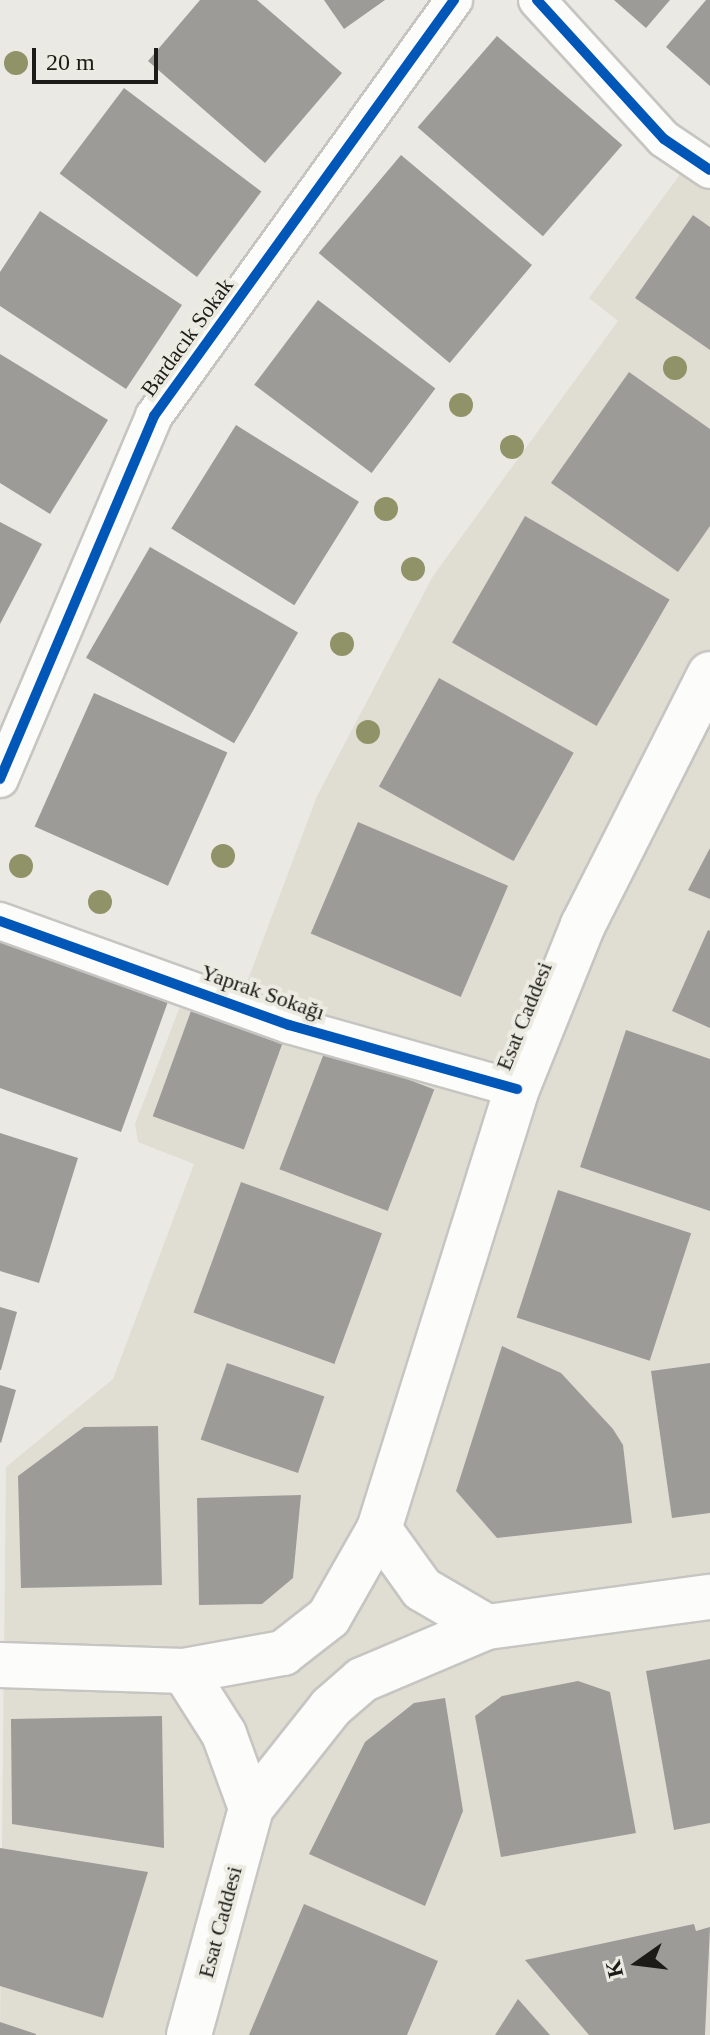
<!DOCTYPE html>
<html>
<head>
<meta charset="utf-8">
<style>
  body { margin:0 }
  #map { position:relative; width:710px; height:2035px; overflow:hidden; background:#eae9e4; font-family:"Times New Roman",serif }
  div>[style] { position:absolute }
  .built>* { inset:0; background:#e0ded3 }
  .building>* { inset:0; background:#9c9b98; transform-origin:0 0 }
  .roads { filter:drop-shadow(2px 0 #c6c5c1) drop-shadow(-2px 0 #c6c5c1) drop-shadow(0 2px #c6c5c1) drop-shadow(0 -2px #c6c5c1) }
  .street>* { height:36px; margin:-18px; padding:0 18px; transform-origin:18px; border-radius:18px; background:#fcfcfb }
  .secondary>* { height:44px; margin:-22px; padding:0 22px; transform-origin:22px; border-radius:22px; background:#fcfcfb }
  .cycleway>* { height:10px; margin:-5px; padding:0 5px; transform-origin:5px; border-radius:5px; background:#0057b8 }
  .trees>* { width:24px; height:24px; margin:-12px; border-radius:50%; background:#909267 }
  span { translate:-50% -50%; white-space:nowrap; text-align:center; line-height:1.15; -webkit-text-stroke:8px #ecebe2; paint-order:stroke }
  .street-label { font-size:22px; color:#1c1b18 }
  .north { position:absolute; left:598px; top:1923px; width:80px; height:80px; -webkit-text-stroke:6px #ecebe2; paint-order:stroke; rotate:256deg; font-size:22px; font-weight:700; line-height:32px; text-align:center; color:#1c1b18 }
  .north::after { content:''; display:block; margin:auto; width:28px; height:36px; background:#1c1b18; clip-path:polygon(50% 0,100% 100%,50% 72%,0 100%) }
  .scale { position:absolute; left:32px; top:48px; width:126px; height:36px; box-sizing:border-box; border:4px solid #1c1b18; border-top:0; padding-left:10px; font-size:24px; line-height:28px; white-space:nowrap; color:#1c1b18; -webkit-text-stroke:6px #ecebe2; paint-order:stroke }
</style>
</head>
<body>
<div id="map">
  <div class="built">
    <i style="clip-path:polygon(692px 158px,710px 170px,710px 2035px,0 2035px,6px 1467px,113px 1379px,194px 1164px,138px 1142px,135px 1124px,187px 988px,238px 1006px,317px 796px,433px 576px,618px 321px,589px 298px)"></i>
  </div>
  <div class="building">
    <i style="clip-path:polygon(200px 0,257px 0,342px 73px,265px 163px,148px 61px)"></i>
    <i style="clip-path:polygon(324px 0,385px 0,344px 29px)"></i>
    <i style="clip-path:polygon(614px 0,670px 0,646px 28px)"></i>
    <i style="clip-path:polygon(706px 0,710px 0,710px 86px,666px 47px)"></i>
    <i style="left:497px;top:36px;width:166px;height:121px;rotate:41deg"></i>
    <i style="left:124px;top:88px;width:172px;height:107px;rotate:37deg"></i>
    <i style="left:401px;top:155px;width:171px;height:128px;rotate:40deg"></i>
    <i style="clip-path:polygon(40px 211px,182px 305px,126px 389px,0 306px,0 272px)"></i>
    <i style="clip-path:polygon(693px 215px,710px 227px,710px 350px,635px 298px)"></i>
    <i style="left:318px;top:300px;width:147px;height:106px;rotate:37deg"></i>
    <i style="clip-path:polygon(0 354px,108px 420px,50px 514px,0 483px)"></i>
    <i style="clip-path:polygon(629px 372px,710px 429px,710px 526px,678px 572px,551px 483px)"></i>
    <i style="left:236px;top:425px;width:145px;height:122px;rotate:32deg"></i>
    <i style="left:525px;top:516px;width:167px;height:146px;rotate:30deg"></i>
    <i style="clip-path:polygon(0 522px,42px 544px,0 624px)"></i>
    <i style="left:150px;top:547px;width:171px;height:128px;rotate:30deg"></i>
    <i style="left:439px;top:678px;width:154px;height:124px;rotate:29deg"></i>
    <i style="left:94px;top:693px;width:146px;height:146px;rotate:24deg"></i>
    <i style="left:358px;top:822px;width:163px;height:121px;rotate:23deg"></i>
    <i style="clip-path:polygon(710px 848px,710px 899px,688px 890px)"></i>
    <i style="clip-path:polygon(708px 930px,710px 931px,710px 1028px,672px 1011px)"></i>
    <i style="clip-path:polygon(0 934px,170px 996px,121px 1132px,0 1088px)"></i>
    <i style="left:191px;top:1011px;width:97px;height:112px;rotate:20deg"></i>
    <i style="clip-path:polygon(626px 1030px,710px 1059px,710px 1211px,580px 1167px)"></i>
    <i style="left:326px;top:1048px;width:116px;height:130px;rotate:21deg"></i>
    <i style="clip-path:polygon(0 1133px,78px 1158px,39px 1283px,0 1271px)"></i>
    <i style="left:241px;top:1182px;width:150px;height:139px;rotate:20deg"></i>
    <i style="left:558px;top:1190px;width:140px;height:134px;rotate:18deg"></i>
    <i style="clip-path:polygon(0 1307px,17px 1312px,1px 1370px,0 1370px)"></i>
    <i style="clip-path:polygon(502px 1346px,561px 1373px,613px 1429px,623px 1445px,632px 1523px,497px 1538px,456px 1491px)"></i>
    <i style="left:227px;top:1363px;width:103px;height:81px;rotate:19deg"></i>
    <i style="clip-path:polygon(710px 1363px,710px 1513px,672px 1518px,651px 1371px)"></i>
    <i style="clip-path:polygon(0 1385px,16px 1390px,1px 1443px,0 1442px)"></i>
    <i style="clip-path:polygon(158px 1426px,162px 1585px,21px 1588px,18px 1476px,84px 1427px)"></i>
    <i style="clip-path:polygon(301px 1495px,293px 1578px,262px 1604px,199px 1605px,197px 1498px)"></i>
    <i style="clip-path:polygon(710px 1659px,710px 1823px,674px 1830px,646px 1671px)"></i>
    <i style="clip-path:polygon(578px 1681px,610px 1692px,636px 1833px,501px 1857px,475px 1716px,502px 1696px)"></i>
    <i style="clip-path:polygon(445px 1698px,463px 1811px,425px 1906px,309px 1854px,365px 1742px,414px 1703px)"></i>
    <i style="clip-path:polygon(162px 1716px,164px 1848px,12px 1824px,11px 1719px)"></i>
    <i style="clip-path:polygon(0 1848px,148px 1872px,103px 2018px,0 1986px)"></i>
    <i style="clip-path:polygon(304px 1904px,438px 1961px,407px 2035px,249px 2035px)"></i>
    <i style="clip-path:polygon(694px 1924px,696px 1931px,710px 1927px,705px 2035px,589px 2035px,525px 1960px)"></i>
    <i style="clip-path:polygon(518px 1999px,550px 2035px,495px 2035px)"></i>
    <i style="clip-path:polygon(0 2022px,36px 2034px,36px 2035px,0 2035px)"></i>
  </div>
  <div class="roads">
    <div class="street">
      <i style="left:537px;top:0;width:188px;rotate:47.6deg"></i>
      <i style="left:664px;top:139px;width:55px;rotate:34deg"></i>
      <i style="left:0;top:779px;width:394px;rotate:-67deg"></i>
      <i style="left:154px;top:416px;width:513px;rotate:-54.2deg"></i>
      <i style="left:0;top:921px;width:307px;rotate:19.8deg"></i>
      <i style="left:289px;top:1025px;width:237px;rotate:15.7deg"></i>
    </div>
    <div class="secondary">
      <i style="left:379px;top:1529px;width:74px;rotate:54.4deg"></i>
      <i style="left:422px;top:1589px;width:75px;rotate:30.3deg"></i>
      <i style="left:0;top:1665px;width:184px;rotate:1.9deg"></i>
      <i style="left:184px;top:1671px;width:101px;rotate:-10.3deg"></i>
      <i style="left:283px;top:1653px;width:58px;rotate:-38deg"></i>
      <i style="left:329px;top:1617px;width:101px;rotate:-60.4deg"></i>
      <i style="left:379px;top:1529px;width:461px;rotate:-72.6deg"></i>
      <i style="left:517px;top:1089px;width:177px;rotate:-68.1deg"></i>
      <i style="left:583px;top:925px;width:281px;rotate:-63.2deg"></i>
      <i style="left:184px;top:1671px;width:75px;rotate:57.6deg"></i>
      <i style="left:224px;top:1734px;width:79px;rotate:70deg"></i>
      <i style="left:189px;top:2035px;width:235px;rotate:-74.7deg"></i>
      <i style="left:251px;top:1808px;width:129px;rotate:-51.6deg"></i>
      <i style="left:331px;top:1707px;width:41px;rotate:-41.1deg"></i>
      <i style="left:362px;top:1680px;width:136px;rotate:-23deg"></i>
      <i style="left:487px;top:1627px;width:225px;rotate:-7.7deg"></i>
    </div>
  </div>
  <div class="cycleway">
    <i style="left:537px;top:0;width:188px;rotate:47.6deg"></i>
    <i style="left:664px;top:139px;width:55px;rotate:34deg"></i>
    <i style="left:0;top:779px;width:394px;rotate:-67deg"></i>
    <i style="left:154px;top:416px;width:513px;rotate:-54.2deg"></i>
    <i style="left:0;top:921px;width:307px;rotate:19.8deg"></i>
    <i style="left:289px;top:1025px;width:237px;rotate:15.7deg"></i>
  </div>
  <div class="trees">
    <i style="left:16px;top:63px"></i>
    <i style="left:675px;top:368px"></i>
    <i style="left:461px;top:405px"></i>
    <i style="left:512px;top:447px"></i>
    <i style="left:386px;top:509px"></i>
    <i style="left:413px;top:569px"></i>
    <i style="left:342px;top:644px"></i>
    <i style="left:368px;top:732px"></i>
    <i style="left:223px;top:856px"></i>
    <i style="left:21px;top:866px"></i>
    <i style="left:100px;top:902px"></i>
  </div>
  <div class="street-label">
    <span style="left:187px;top:337px;rotate:-54deg">Bardacık Sokak</span>
    <span style="left:263px;top:992px;rotate:19deg">Yaprak Sokağı</span>
    <span style="left:524px;top:1016px;rotate:-68deg">Esat Caddesi</span>
    <span style="left:220px;top:1922px;rotate:-75deg">Esat Caddesi</span>
  </div>
  <div class="north">K</div>
  <div class="scale">20 m</div>
</div>
</body>
</html>
